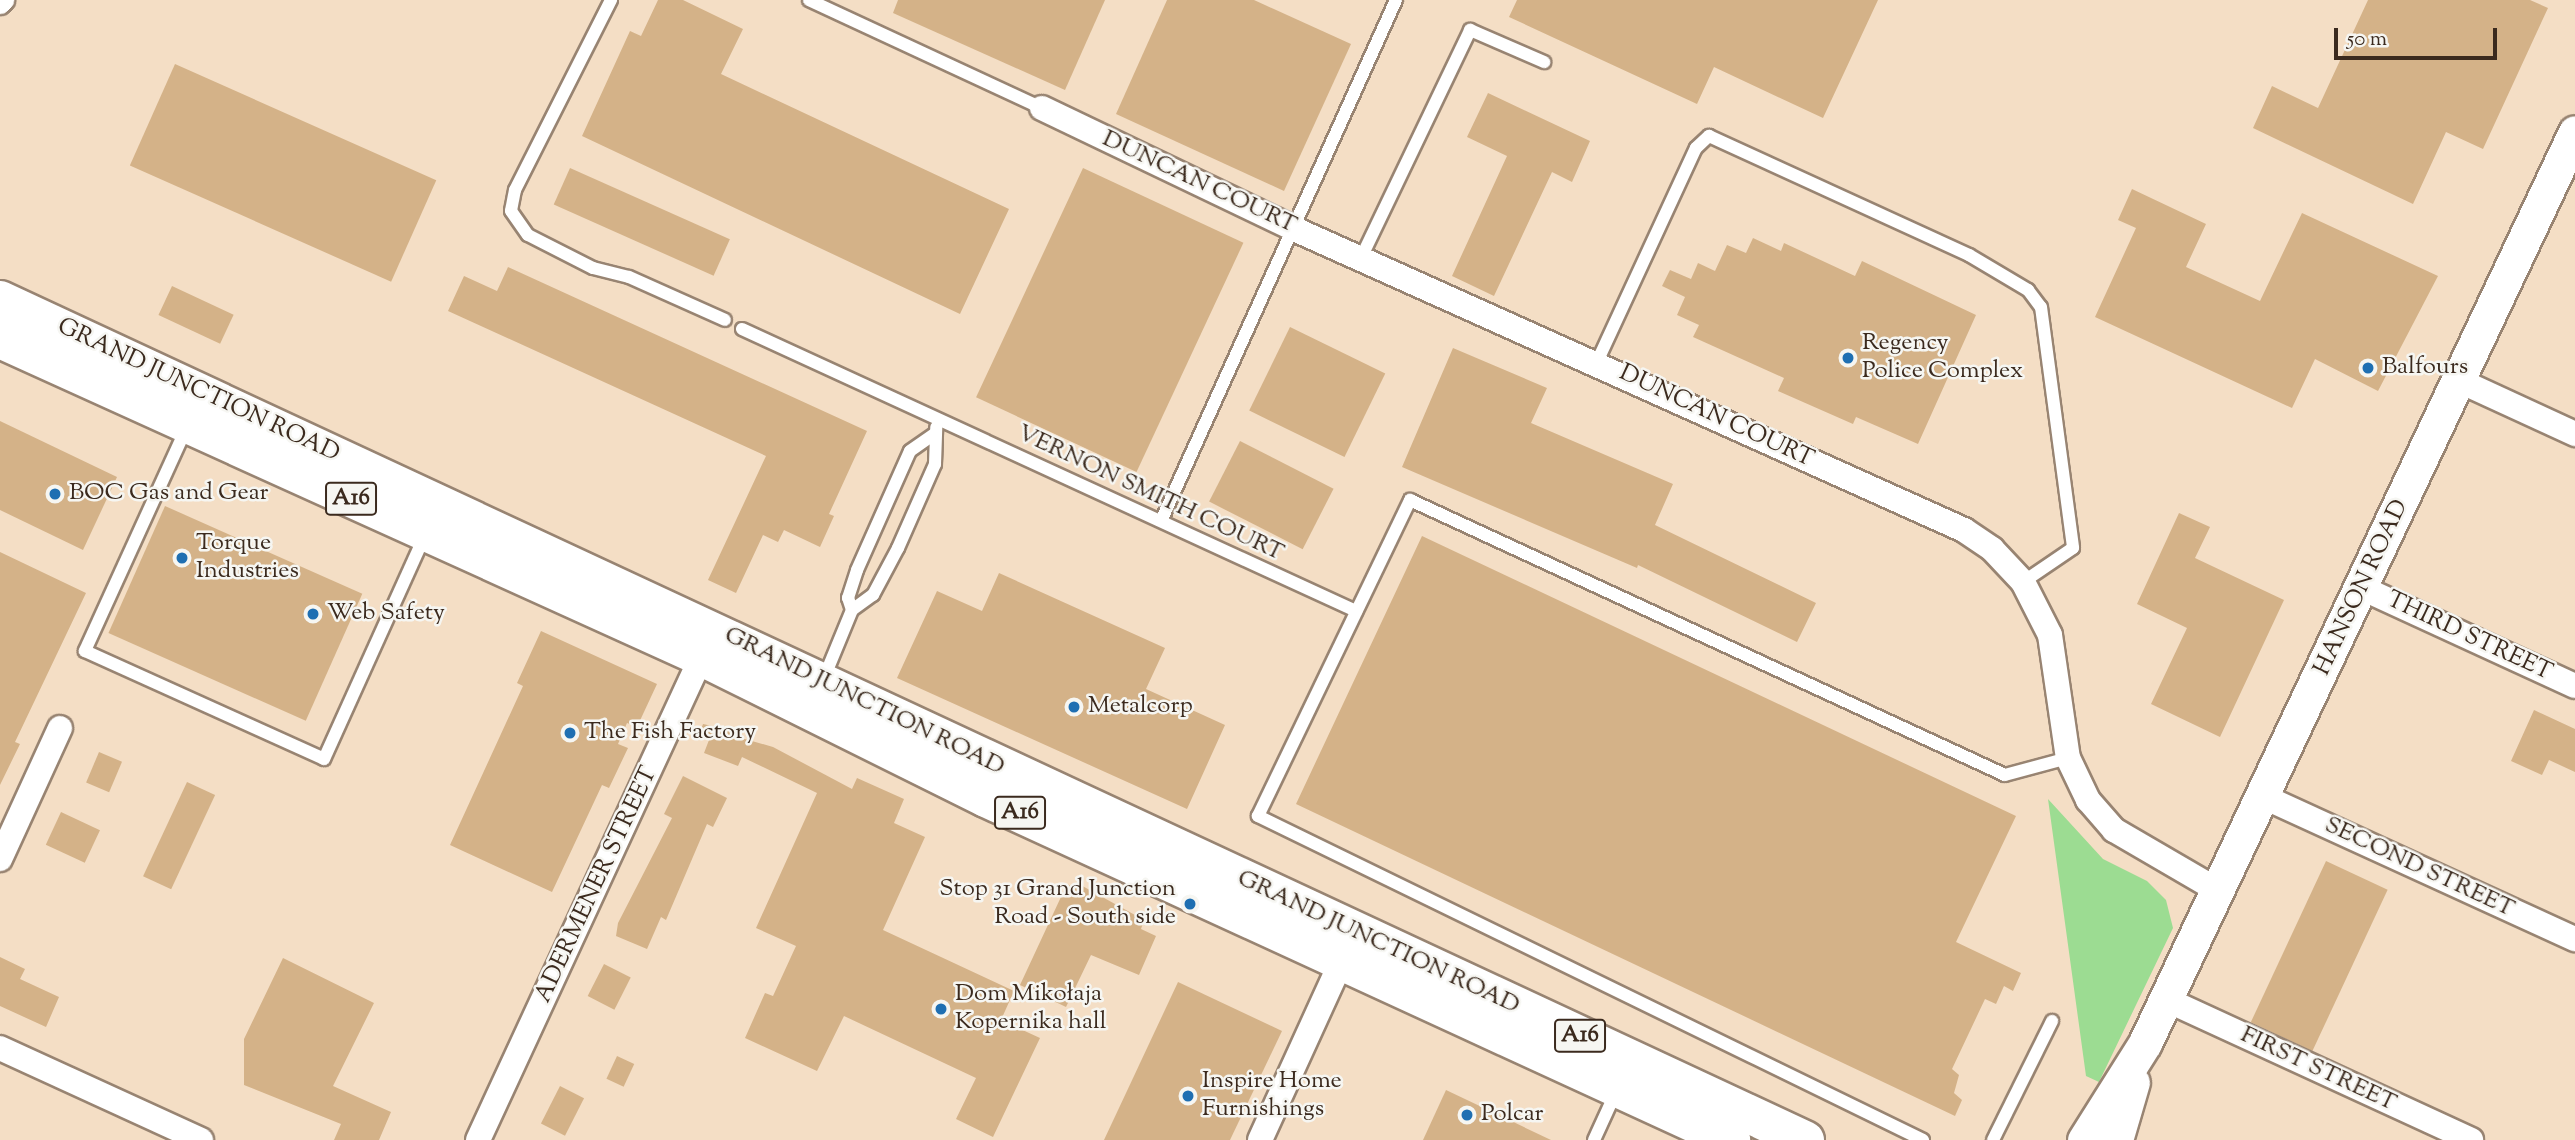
<!DOCTYPE html>
<html>
<head>
<meta charset="utf-8">
<style>
  body { margin:0 }
  #map { position:relative; width:2575px; height:1140px; overflow:hidden; background:#f4dec5; font-family:"Sorts Mill Goudy",serif }
  div>[style] { position:absolute }
  .green>* { inset:0; background:#9cdc92 }
  .building>* { inset:0; background:#d4b288; transform-origin:0 0 }
  .roads { filter:drop-shadow(2px 0 #988472) drop-shadow(-2px 0 #988472) drop-shadow(0 2px #988472) drop-shadow(0 -2px #988472) }
  .service>* { height:12px; margin:-6px; padding:0 6px; transform-origin:6px; border-radius:6px; background:#fff }
  .minor>* { height:24px; margin:-12px; padding:0 12px; transform-origin:12px; border-radius:12px; background:#fff }
  .secondary>* { height:33px; margin:-16.5px; padding:0 16.5px; transform-origin:16.5px; border-radius:16.5px; background:#fff }
  .trunk>* { height:38px; margin:-19px; padding:0 19px; transform-origin:19px; border-radius:19px; background:#fff }
  .dots>* { width:19px; height:19px; translate:-50% -50%; box-sizing:border-box; border:4px solid #f6f6f2; border-radius:50% }
  span { translate:-50% -50%; white-space:nowrap; text-align:center; line-height:1.15; -webkit-text-stroke:5px #f6f6f2; paint-order:stroke }
  .shield-label span { padding:2px 5px; background:#f6f6f2; border:2px solid; border-radius:5px; -webkit-text-stroke-width:0 }
  .shield-label { font-size:23px; color:#3b2a1e; font-weight:700 }
  .street-label { font-size:24px; color:#3b2a1e }
  .poi-label { font-size:24px; color:#3b2a1e }
  .left { translate:0 -50%; text-align:left }
  .right { translate:-100% -50%; text-align:right }
  .scale { position:absolute; left:2334px; top:28px; width:163px; height:32px; box-sizing:border-box; border:4px solid #3b2a1e; border-top:0; padding-left:9px; font-size:21px; line-height:24px; white-space:nowrap; color:#3b2a1e; -webkit-text-stroke:5px #f6f6f2; paint-order:stroke }
</style>
</head>
<body>
<div id="map">
  <div class="green">
    <i style="clip-path:polygon(2048px 799px,2103px 859px,2147px 881px,2166px 900px,2173px 928px,2099px 1082px,2086px 1076px)"></i>
  </div>
  <div class="building">
    <i style="clip-path:polygon(658px 0,683px 0,743px 29px,721px 74px,1009px 209px,960px 314px,582px 136px,630px 31px,641px 36px)"></i>
    <i style="clip-path:polygon(898px 0,1105px 0,1065px 90px,893px 13px)"></i>
    <i style="clip-path:polygon(1167px 0,1254px 0,1351px 44px,1284px 191px,1116px 114px)"></i>
    <i style="clip-path:polygon(1517px 0,1878px 0,1823px 118px,1714px 67px,1697px 104px,1509px 17px)"></i>
    <i style="clip-path:polygon(2368px 0,2530px 0,2548px 8px,2483px 149px,2446px 132px,2413px 204px,2253px 128px,2272px 86px,2318px 108px)"></i>
    <i style="left:175px;top:64px;width:286px;height:111px;rotate:24deg"></i>
    <i style="clip-path:polygon(1488px 93px,1590px 141px,1572px 182px,1552px 172px,1494px 296px,1452px 276px,1507px 156px,1467px 137px)"></i>
    <i style="left:570px;top:168px;width:175px;height:40px;rotate:24deg"></i>
    <i style="left:1083px;top:168px;width:177px;height:253px;rotate:25deg"></i>
    <i style="clip-path:polygon(2132px 189px,2206px 224px,2186px 267px,2260px 301px,2302px 213px,2438px 276px,2378px 391px,2315px 359px,2292px 408px,2095px 317px,2136px 228px,2118px 220px)"></i>
    <i style="clip-path:polygon(1753px 238px,1781px 251px,1784px 243px,1855px 276px,1862px 261px,1976px 315px,1918px 444px,1856px 417px,1853px 424px,1778px 391px,1784px 378px,1693px 337px,1699px 325px,1677px 315px,1685px 297px,1662px 286px,1670px 270px,1691px 279px,1698px 263px,1715px 271px,1727px 245px,1746px 253px)"></i>
    <i style="clip-path:polygon(508px 267px,867px 431px,829px 514px,834px 516px,820px 547px,784px 530px,778px 542px,763px 535px,736px 593px,708px 580px,766px 456px,448px 311px,464px 276px,497px 291px)"></i>
    <i style="left:172px;top:286px;width:68px;height:32px;rotate:25deg"></i>
    <i style="left:1290px;top:327px;width:106px;height:93px;rotate:26deg"></i>
    <i style="clip-path:polygon(1453px 348px,1547px 388px,1531px 423px,1673px 484px,1655px 525px,1816px 603px,1797px 642px,1638px 565px,1637px 568px,1402px 467px)"></i>
    <i style="clip-path:polygon(0 421px,117px 477px,83px 550px,0 510px)"></i>
    <i style="left:1240px;top:441px;width:105px;height:68px;rotate:27deg"></i>
    <i style="left:165px;top:506px;width:216px;height:139px;rotate:24deg"></i>
    <i style="clip-path:polygon(2179px 513px,2210px 527px,2195px 558px,2284px 600px,2220px 737px,2151px 704px,2187px 628px,2137px 604px)"></i>
    <i style="clip-path:polygon(1422px 536px,2016px 816px,1956px 942px,2021px 973px,2013px 991px,2004px 986px,1996px 1004px,1985px 999px,1952px 1069px,1959px 1075px,1954px 1093px,1962px 1100px,1955px 1116px,1296px 804px)"></i>
    <i style="clip-path:polygon(0 552px,86px 593px,15px 742px,20px 744px,0 785px)"></i>
    <i style="clip-path:polygon(999px 573px,1165px 648px,1146px 689px,1225px 725px,1187px 809px,897px 678px,937px 591px,982px 611px)"></i>
    <i style="clip-path:polygon(541px 631px,657px 684px,637px 727px,627px 723px,618px 744px,628px 748px,609px 788px,602px 785px,552px 892px,450px 845px,523px 686px,517px 683px)"></i>
    <i style="clip-path:polygon(2534px 710px,2575px 729px,2575px 772px,2549px 760px,2542px 775px,2511px 761px)"></i>
    <i style="clip-path:polygon(703px 724px,740px 732px,738px 737px,773px 747px,852px 789px,857px 778px,904px 799px,894px 823px,925px 837px,883px 930px,1014px 991px,1001px 1020px,1040px 1038px,993px 1137px,956px 1119px,976px 1078px,844px 1016px,817px 1071px,745px 1038px,765px 993px,773px 996px,796px 946px,756px 928px,817px 793px,742px 757px,738px 766px,704px 753px,709px 740px,699px 735px)"></i>
    <i style="left:99px;top:752px;width:25px;height:33px;rotate:23deg"></i>
    <i style="clip-path:polygon(683px 776px,727px 798px,713px 827px,707px 824px,666px 920px,661px 917px,647px 949px,616px 936px,618px 923px,672px 818px,664px 814px)"></i>
    <i style="left:187px;top:782px;width:31px;height:104px;rotate:25deg"></i>
    <i style="left:61px;top:812px;width:43px;height:36px;rotate:25deg"></i>
    <i style="left:2326px;top:861px;width:68px;height:178px;rotate:25deg"></i>
    <i style="clip-path:polygon(1077px 883px,1144px 920px,1141px 929px,1156px 936px,1139px 975px,1091px 955px,1066px 1007px,1020px 985px,1067px 884px,1075px 888px)"></i>
    <i style="clip-path:polygon(0 957px,25px 969px,20px 979px,59px 997px,46px 1027px,0 1006px)"></i>
    <i style="clip-path:polygon(283px 958px,374px 1003px,333px 1086px,391px 1112px,379px 1140px,334px 1140px,341px 1124px,244px 1085px,244px 1039px)"></i>
    <i style="left:604px;top:964px;width:30px;height:36px;rotate:27deg"></i>
    <i style="clip-path:polygon(1178px 982px,1282px 1031px,1230px 1140px,1104px 1140px)"></i>
    <i style="left:617px;top:1056px;width:19px;height:25px;rotate:25deg"></i>
    <i style="left:560px;top:1086px;width:27px;height:42px;rotate:27deg"></i>
    <i style="clip-path:polygon(1446px 1090px,1551px 1140px,1423px 1140px)"></i>
  </div>
  <div class="roads">
    <div class="service">
      <i style="left:611px;top:0;width:213px;rotate:116.8deg"></i>
      <i style="left:515px;top:190px;width:21px;rotate:101deg"></i>
      <i style="left:511px;top:211px;width:29px;rotate:55deg"></i>
      <i style="left:528px;top:235px;width:73px;rotate:26.9deg"></i>
      <i style="left:593px;top:268px;width:37px;rotate:14deg"></i>
      <i style="left:629px;top:277px;width:105px;rotate:24.1deg"></i>
      <i style="left:809px;top:0;width:257px;rotate:24.9deg"></i>
      <i style="left:1361px;top:258px;width:253px;rotate:-64.4deg"></i>
      <i style="left:1470px;top:30px;width:81px;rotate:23.4deg"></i>
      <i style="left:742px;top:329px;width:676px;rotate:24.67deg"></i>
      <i style="left:1597px;top:362px;width:236px;rotate:-65.2deg"></i>
      <i style="left:1696px;top:148px;width:18px;rotate:-43deg"></i>
      <i style="left:1709px;top:136px;width:286px;rotate:24.6deg"></i>
      <i style="left:1969px;top:255px;width:69px;rotate:30.7deg"></i>
      <i style="left:2028px;top:290px;width:21px;rotate:53deg"></i>
      <i style="left:2041px;top:307px;width:243px;rotate:82.4deg"></i>
      <i style="left:2073px;top:548px;width:60px;rotate:145.8deg"></i>
      <i style="left:186px;top:429px;width:244px;rotate:114.5deg"></i>
      <i style="left:85px;top:651px;width:262px;rotate:24.3deg"></i>
      <i style="left:324px;top:759px;width:246px;rotate:-65.7deg"></i>
      <i style="left:1161px;top:521px;width:572px;rotate:-65.72deg"></i>
      <i style="left:852px;top:610px;width:26px;rotate:-36deg"></i>
      <i style="left:873px;top:595px;width:53px;rotate:-62deg"></i>
      <i style="left:898px;top:548px;width:92px;rotate:-66.2deg"></i>
      <i style="left:935px;top:464px;width:37px;rotate:-88deg"></i>
      <i style="left:824px;top:678px;width:74px;rotate:-67.6deg"></i>
      <i style="left:852px;top:610px;width:13px;rotate:-108deg"></i>
      <i style="left:848px;top:598px;width:29px;rotate:-72deg"></i>
      <i style="left:857px;top:570px;width:130px;rotate:-66deg"></i>
      <i style="left:910px;top:451px;width:29px;rotate:-35deg"></i>
      <i style="left:1594px;top:1140px;width:53px;rotate:-65.4deg"></i>
      <i style="left:1923px;top:1140px;width:740px;rotate:-154.02deg"></i>
      <i style="left:1258px;top:816px;width:351px;rotate:-64.3deg"></i>
      <i style="left:1410px;top:500px;width:655px;rotate:24.81deg"></i>
      <i style="left:2005px;top:775px;width:65px;rotate:-15.1deg"></i>
      <i style="left:1993px;top:1140px;width:133px;rotate:-63.6deg"></i>
    </div>
    <div class="minor">
      <i style="left:0;top:2px;width:3px;rotate:-45deg"></i>
      <i style="left:1042px;top:108px;width:277px;rotate:25.6deg"></i>
      <i style="left:1292px;top:228px;width:737px;rotate:24.2deg"></i>
      <i style="left:1964px;top:530px;width:34px;rotate:34deg"></i>
      <i style="left:1992px;top:549px;width:45px;rotate:46.8deg"></i>
      <i style="left:2023px;top:582px;width:59px;rotate:63deg"></i>
      <i style="left:2050px;top:635px;width:124px;rotate:81.7deg"></i>
      <i style="left:2068px;top:758px;width:47px;rotate:64.5deg"></i>
      <i style="left:2088px;top:800px;width:40px;rotate:49deg"></i>
      <i style="left:2114px;top:830px;width:119px;rotate:30.2deg"></i>
      <i style="left:2460px;top:381px;width:127px;rotate:24.7deg"></i>
      <i style="left:2362px;top:588px;width:234px;rotate:24.7deg"></i>
      <i style="left:2262px;top:796px;width:344px;rotate:24.6deg"></i>
      <i style="left:0;top:859px;width:144px;rotate:-65.4deg"></i>
      <i style="left:2165px;top:999px;width:337px;rotate:24.7deg"></i>
      <i style="left:0;top:1048px;width:221px;rotate:24.6deg"></i>
      <i style="left:478px;top:1140px;width:545px;rotate:-65.17deg"></i>
      <i style="left:1260px;top:1140px;width:210px;rotate:-65.5deg"></i>
    </div>
    <div class="secondary">
      <i style="left:2084px;top:1140px;width:115px;rotate:-57.8deg"></i>
      <i style="left:2145px;top:1043px;width:1007px;rotate:-64.73deg"></i>
      <i style="left:2116px;top:1140px;width:60px;rotate:-73.7deg"></i>
    </div>
    <div class="trunk">
      <i style="left:0;top:300px;width:1991px;rotate:24.96deg"></i>
      <i style="left:0;top:339px;width:771px;rotate:24.37deg"></i>
      <i style="left:702px;top:657px;width:317px;rotate:26.4deg"></i>
      <i style="left:986px;top:798px;width:820px;rotate:24.66deg"></i>
    </div>
  </div>
  <div class="dots">
    <i style="left:1848px;top:358px;background:#1f6fb2"></i>
    <i style="left:2368px;top:368px;background:#1f6fb2"></i>
    <i style="left:55px;top:494px;background:#1f6fb2"></i>
    <i style="left:182px;top:558px;background:#1f6fb2"></i>
    <i style="left:313px;top:614px;background:#1f6fb2"></i>
    <i style="left:1074px;top:707px;background:#1f6fb2"></i>
    <i style="left:570px;top:733px;background:#1f6fb2"></i>
    <i style="left:1190px;top:904px;background:#1f6fb2"></i>
    <i style="left:941px;top:1009px;background:#1f6fb2"></i>
    <i style="left:1188px;top:1096px;background:#1f6fb2"></i>
    <i style="left:1467px;top:1115px;background:#1f6fb2"></i>
  </div>
  <div class="shield-label">
    <span style="left:351px;top:499px">A16</span>
    <span style="left:1020px;top:813px">A16</span>
    <span style="left:1580px;top:1036px">A16</span>
  </div>
  <div class="street-label">
    <span style="left:1199px;top:183px;rotate:25deg">DUNCAN COURT</span>
    <span style="left:198px;top:391px;rotate:25deg">GRAND JUNCTION ROAD</span>
    <span style="left:1716px;top:417px;rotate:25deg">DUNCAN COURT</span>
    <span style="left:1150px;top:494px;rotate:25deg">VERNON SMITH COURT</span>
    <span style="left:2362px;top:588px;rotate:-65deg">HANSON ROAD</span>
    <span style="left:2469px;top:637px;rotate:25deg">THIRD STREET</span>
    <span style="left:864px;top:702px;rotate:26deg">GRAND JUNCTION ROAD</span>
    <span style="left:2419px;top:868px;rotate:25deg">SECOND STREET</span>
    <span style="left:597px;top:885px;rotate:-65deg">ADERMENER STREET</span>
    <span style="left:1378px;top:943px;rotate:25deg">GRAND JUNCTION ROAD</span>
    <span style="left:2318px;top:1070px;rotate:25deg">FIRST STREET</span>
  </div>
  <div class="poi-label">
    <span class="left" style="left:1862px;top:358px">Regency<br>Police Complex</span>
    <span class="left" style="left:2382px;top:368px">Balfours</span>
    <span class="left" style="left:69px;top:494px">BOC Gas and Gear</span>
    <span class="left" style="left:196px;top:558px">Torque<br>Industries</span>
    <span class="left" style="left:327px;top:614px">Web Safety</span>
    <span class="left" style="left:1088px;top:707px">Metalcorp</span>
    <span class="left" style="left:584px;top:733px">The Fish Factory</span>
    <span class="right" style="left:1176px;top:904px">Stop 31 Grand Junction<br>Road - South side</span>
    <span class="left" style="left:955px;top:1009px">Dom Mikołaja<br>Kopernika hall</span>
    <span class="left" style="left:1202px;top:1096px">Inspire Home<br>Furnishings</span>
    <span class="left" style="left:1481px;top:1115px">Polcar</span>
  </div>
  <div class="scale">50 m</div>
</div>
</body>
</html>
